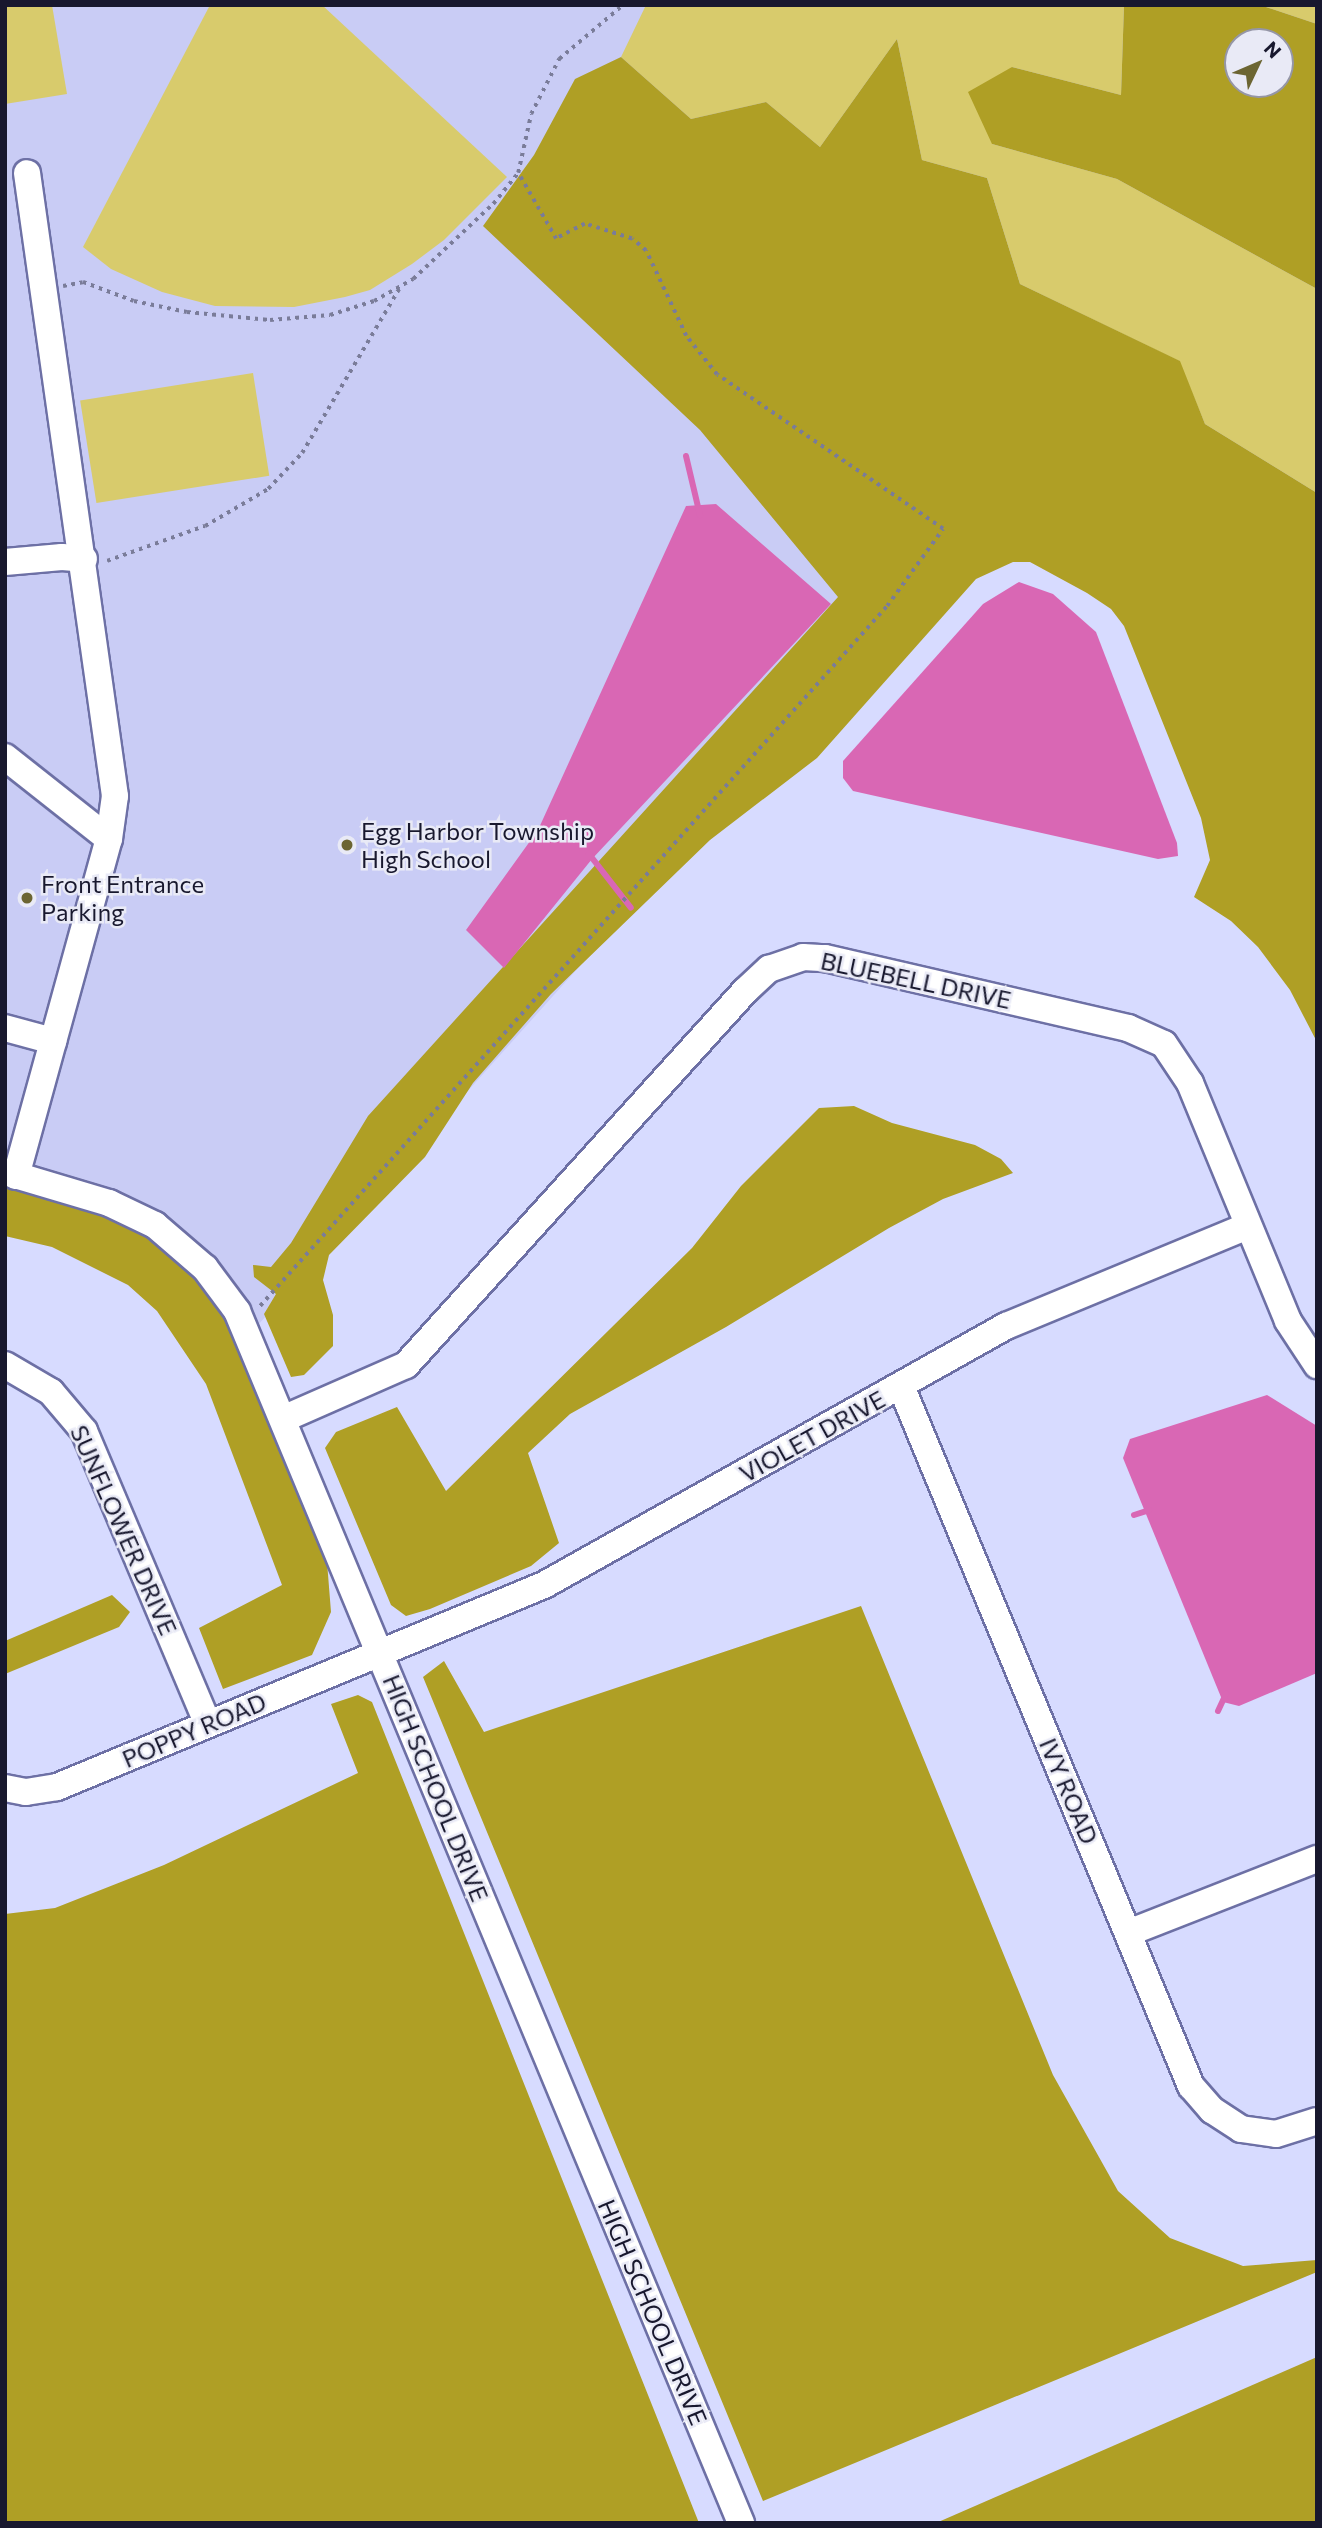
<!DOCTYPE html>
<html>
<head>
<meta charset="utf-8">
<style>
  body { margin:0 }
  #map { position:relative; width:1322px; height:2528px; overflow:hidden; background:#d7dbff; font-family:Commissioner,sans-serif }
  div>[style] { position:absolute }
  .built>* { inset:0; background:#c9ccf5 }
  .green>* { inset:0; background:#d8cb6c; transform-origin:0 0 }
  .forest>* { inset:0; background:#af9f25 }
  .water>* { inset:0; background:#d967b4 }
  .stream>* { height:6px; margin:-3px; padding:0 3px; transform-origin:3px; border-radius:3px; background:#d967b4 }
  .path>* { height:3.5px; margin-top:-1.75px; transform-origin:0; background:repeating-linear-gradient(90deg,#7a7c99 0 3.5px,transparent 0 8.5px) }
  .roads { filter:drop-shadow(2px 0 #6d70a5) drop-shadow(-2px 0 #6d70a5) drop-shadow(0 2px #6d70a5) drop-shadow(0 -2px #6d70a5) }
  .minor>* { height:26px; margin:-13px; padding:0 13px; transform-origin:13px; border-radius:13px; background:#fff }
  .dots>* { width:19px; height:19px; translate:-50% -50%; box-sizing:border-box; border:4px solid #e9eaf6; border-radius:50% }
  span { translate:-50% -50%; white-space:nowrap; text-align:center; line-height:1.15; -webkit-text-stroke:5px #e9eaf6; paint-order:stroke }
  .poi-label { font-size:24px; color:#18182e }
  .left { translate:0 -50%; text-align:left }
  .street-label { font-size:24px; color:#18182e }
  .frame { position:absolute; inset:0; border:7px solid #18182e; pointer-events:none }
  .north { position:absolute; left:1224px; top:28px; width:70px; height:70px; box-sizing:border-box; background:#e9eaf6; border:2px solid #9596a6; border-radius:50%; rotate:46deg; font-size:19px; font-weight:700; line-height:28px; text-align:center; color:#18182e }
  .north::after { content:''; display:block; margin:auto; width:24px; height:32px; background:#6c6532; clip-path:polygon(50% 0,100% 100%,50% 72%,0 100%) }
</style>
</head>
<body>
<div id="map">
  <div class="built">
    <i style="clip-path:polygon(5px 5px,756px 5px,969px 532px,258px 1325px,228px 1274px,171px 1220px,122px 1193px,5px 1159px)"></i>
  </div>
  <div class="green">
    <i style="clip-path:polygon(5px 5px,52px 5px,67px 94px,5px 104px)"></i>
    <i style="clip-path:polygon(210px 5px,322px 5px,507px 177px,444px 240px,412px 264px,370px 290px,345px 297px,294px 307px,215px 306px,162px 292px,111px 269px,83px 247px)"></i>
    <i style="clip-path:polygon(646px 5px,1124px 5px,1121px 95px,1012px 67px,992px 144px,1117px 179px,1317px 289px,1317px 493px,1205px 424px,1179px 361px,1020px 284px,987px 178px,922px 160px,897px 39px,820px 147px,766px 102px,691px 119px,621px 57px)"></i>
    <i style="clip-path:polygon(1260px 5px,1317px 5px,1317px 24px)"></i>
    <i style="left:253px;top:373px;width:104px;height:175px;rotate:81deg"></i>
  </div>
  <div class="forest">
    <i style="clip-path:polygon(evenodd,1124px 5px,1260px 5px,1317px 24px,1317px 289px,1117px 179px,992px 144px,968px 92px,1012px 67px,1121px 95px,1124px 5px,1280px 42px,1280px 84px,1238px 84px,1238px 42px,1280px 42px)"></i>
    <i style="clip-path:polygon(897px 39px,922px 160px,987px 178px,1020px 284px,1180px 361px,1205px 424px,1317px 493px,1317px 1042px,1290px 990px,1258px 947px,1231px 921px,1194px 897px,1210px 860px,1201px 818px,1124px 626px,1111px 609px,1087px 593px,1030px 562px,1013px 562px,976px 579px,817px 758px,710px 840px,551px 994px,473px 1083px,425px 1157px,329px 1255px,323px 1280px,333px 1315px,333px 1346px,304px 1375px,291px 1377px,264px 1314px,276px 1294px,254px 1277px,253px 1265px,271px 1267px,291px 1243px,368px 1116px,838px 597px,700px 430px,483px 226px,534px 155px,575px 79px,621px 57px,691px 119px,766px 102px,820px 147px)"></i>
    <i style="clip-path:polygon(854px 1106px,892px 1123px,975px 1145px,1001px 1159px,1013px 1173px,943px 1199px,889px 1228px,726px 1327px,570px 1414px,528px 1453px,559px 1543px,531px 1566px,430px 1609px,406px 1616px,391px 1605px,325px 1448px,336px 1432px,397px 1407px,446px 1491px,692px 1248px,741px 1186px,819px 1108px)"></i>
    <i style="clip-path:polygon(5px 1187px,104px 1215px,134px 1229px,181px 1262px,214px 1301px,228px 1324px,327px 1562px,331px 1612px,312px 1655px,223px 1689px,199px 1628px,282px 1585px,206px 1384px,157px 1311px,128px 1285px,52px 1247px,5px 1236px)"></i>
    <i style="clip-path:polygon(112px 1595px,130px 1612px,119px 1627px,5px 1674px,5px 1641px)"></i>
    <i style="clip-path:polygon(861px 1606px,1053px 2075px,1118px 2191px,1170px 2238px,1243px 2266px,1317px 2260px,1317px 2272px,763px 2501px,423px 1677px,444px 1661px,484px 1732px)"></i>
    <i style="clip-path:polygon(358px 1695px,372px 1702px,699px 2523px,5px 2523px,5px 1914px,55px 1908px,164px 1865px,358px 1773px,331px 1704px)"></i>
    <i style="clip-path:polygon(1317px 2357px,1317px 2523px,936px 2523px)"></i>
  </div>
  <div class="water">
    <i style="clip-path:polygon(716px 504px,831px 604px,592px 859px,504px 968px,466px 930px,538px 830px,686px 506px)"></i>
    <i style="clip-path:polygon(1019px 582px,1053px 594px,1096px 632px,1177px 843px,1178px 856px,1158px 859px,853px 791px,843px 778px,843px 761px,983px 604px)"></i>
    <i style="clip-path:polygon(1267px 1395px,1317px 1426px,1317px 1673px,1239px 1706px,1223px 1702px,1123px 1458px,1130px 1439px)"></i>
  </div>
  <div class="stream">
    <i style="left:686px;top:456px;width:61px;rotate:76.7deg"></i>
    <i style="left:589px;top:854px;width:68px;rotate:52.1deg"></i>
    <i style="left:1134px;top:1515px;width:16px;rotate:-18deg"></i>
    <i style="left:1218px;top:1711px;width:19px;rotate:-65deg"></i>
  </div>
  <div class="path">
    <i style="left:63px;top:286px;width:20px;rotate:-11deg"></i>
    <i style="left:83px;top:282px;width:54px;rotate:20.4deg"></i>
    <i style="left:134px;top:301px;width:54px;rotate:11.7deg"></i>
    <i style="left:187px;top:312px;width:83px;rotate:5.5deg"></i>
    <i style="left:270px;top:320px;width:60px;rotate:-4.8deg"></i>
    <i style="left:330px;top:315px;width:46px;rotate:-17.7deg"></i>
    <i style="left:374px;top:301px;width:45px;rotate:-29.4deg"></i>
    <i style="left:413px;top:279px;width:110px;rotate:-43.2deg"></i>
    <i style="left:493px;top:204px;width:40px;rotate:-51deg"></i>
    <i style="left:518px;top:173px;width:60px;rotate:-77.6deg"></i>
    <i style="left:531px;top:114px;width:62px;rotate:-63deg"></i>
    <i style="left:559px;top:59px;width:84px;rotate:-40.2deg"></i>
    <i style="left:107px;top:561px;width:104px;rotate:-19.7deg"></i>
    <i style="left:205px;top:526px;width:73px;rotate:-30.4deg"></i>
    <i style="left:268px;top:489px;width:50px;rotate:-46.6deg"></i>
    <i style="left:302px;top:453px;width:193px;rotate:-59.4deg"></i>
    <i style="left:260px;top:1306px;width:940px;rotate:-48.15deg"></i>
    <i style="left:887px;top:606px;width:95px;rotate:-54deg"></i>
    <i style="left:943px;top:529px;width:273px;rotate:-145.7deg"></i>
    <i style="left:717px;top:375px;width:50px;rotate:-128.5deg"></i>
    <i style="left:686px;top:336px;width:94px;rotate:-115.2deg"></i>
    <i style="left:646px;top:251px;width:18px;rotate:-139deg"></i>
    <i style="left:632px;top:239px;width:49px;rotate:-162.3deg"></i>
    <i style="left:585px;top:224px;width:33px;rotate:153deg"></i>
    <i style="left:556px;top:239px;width:76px;rotate:-119.9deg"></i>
  </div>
  <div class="roads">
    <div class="minor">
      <i style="left:5px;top:562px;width:57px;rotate:-5deg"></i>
      <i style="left:62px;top:557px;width:22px;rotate:5deg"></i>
      <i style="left:5px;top:757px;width:132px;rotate:38.3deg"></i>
      <i style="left:5px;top:1028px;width:50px;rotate:15.2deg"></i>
      <i style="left:5px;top:1172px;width:109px;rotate:16.6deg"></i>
      <i style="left:109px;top:1203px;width:51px;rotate:25.6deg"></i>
      <i style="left:155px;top:1225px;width:66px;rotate:40.7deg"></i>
      <i style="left:205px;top:1268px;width:54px;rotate:53.3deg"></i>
      <i style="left:237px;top:1311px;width:1313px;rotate:67.42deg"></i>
      <i style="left:16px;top:1176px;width:350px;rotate:-74.6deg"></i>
      <i style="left:109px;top:839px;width:43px;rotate:-82.1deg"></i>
      <i style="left:115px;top:796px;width:629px;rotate:-98.04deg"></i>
      <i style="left:5px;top:1365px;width:53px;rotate:30.4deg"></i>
      <i style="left:51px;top:1392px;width:51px;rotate:49.8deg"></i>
      <i style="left:84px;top:1431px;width:318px;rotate:67.1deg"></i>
      <i style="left:901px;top:1386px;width:758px;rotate:67.5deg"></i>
      <i style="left:1191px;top:2086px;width:32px;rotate:49deg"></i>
      <i style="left:1212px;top:2110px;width:35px;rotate:33deg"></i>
      <i style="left:1241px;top:2129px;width:35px;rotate:8deg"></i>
      <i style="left:1276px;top:2134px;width:43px;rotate:-17.6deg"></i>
      <i style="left:283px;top:1419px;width:134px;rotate:-23.7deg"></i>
      <i style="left:406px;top:1365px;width:505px;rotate:-47.81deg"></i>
      <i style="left:745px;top:991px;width:33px;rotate:-43deg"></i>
      <i style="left:769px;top:969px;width:36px;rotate:-19deg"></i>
      <i style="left:803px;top:957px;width:22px;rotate:3deg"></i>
      <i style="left:825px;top:958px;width:311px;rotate:13deg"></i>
      <i style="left:1128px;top:1028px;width:39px;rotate:24deg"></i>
      <i style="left:1164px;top:1044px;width:47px;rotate:56.3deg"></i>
      <i style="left:1190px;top:1083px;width:257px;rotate:67.6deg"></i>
      <i style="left:1288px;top:1321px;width:53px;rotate:56.6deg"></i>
      <i style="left:5px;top:1788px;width:21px;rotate:11deg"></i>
      <i style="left:26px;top:1792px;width:31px;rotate:-9deg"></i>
      <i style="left:57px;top:1787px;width:527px;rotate:-22.53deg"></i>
      <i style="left:544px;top:1585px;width:530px;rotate:-29.28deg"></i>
      <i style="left:1006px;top:1326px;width:261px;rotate:-22.5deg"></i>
      <i style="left:1128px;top:1933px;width:203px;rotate:-21.4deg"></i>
    </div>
  </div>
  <div class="dots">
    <i style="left:347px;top:845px;background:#6c6532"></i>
    <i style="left:27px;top:898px;background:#6c6532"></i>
  </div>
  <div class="poi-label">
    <span class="left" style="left:361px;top:845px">Egg Harbor Township<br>High School</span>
    <span class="left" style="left:41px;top:898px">Front Entrance<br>Parking</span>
  </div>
  <div class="street-label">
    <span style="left:916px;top:980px;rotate:12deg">BLUEBELL DRIVE</span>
    <span style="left:812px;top:1436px;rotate:-29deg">VIOLET DRIVE</span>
    <span style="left:124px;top:1530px;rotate:66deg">SUNFLOWER DRIVE</span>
    <span style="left:194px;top:1730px;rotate:-23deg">POPPY ROAD</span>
    <span style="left:436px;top:1788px;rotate:68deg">HIGH SCHOOL DRIVE</span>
    <span style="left:1069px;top:1791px;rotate:67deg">IVY ROAD</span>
    <span style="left:653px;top:2312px;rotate:67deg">HIGH SCHOOL DRIVE</span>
  </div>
  <div class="frame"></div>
  <div class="north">N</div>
</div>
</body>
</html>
